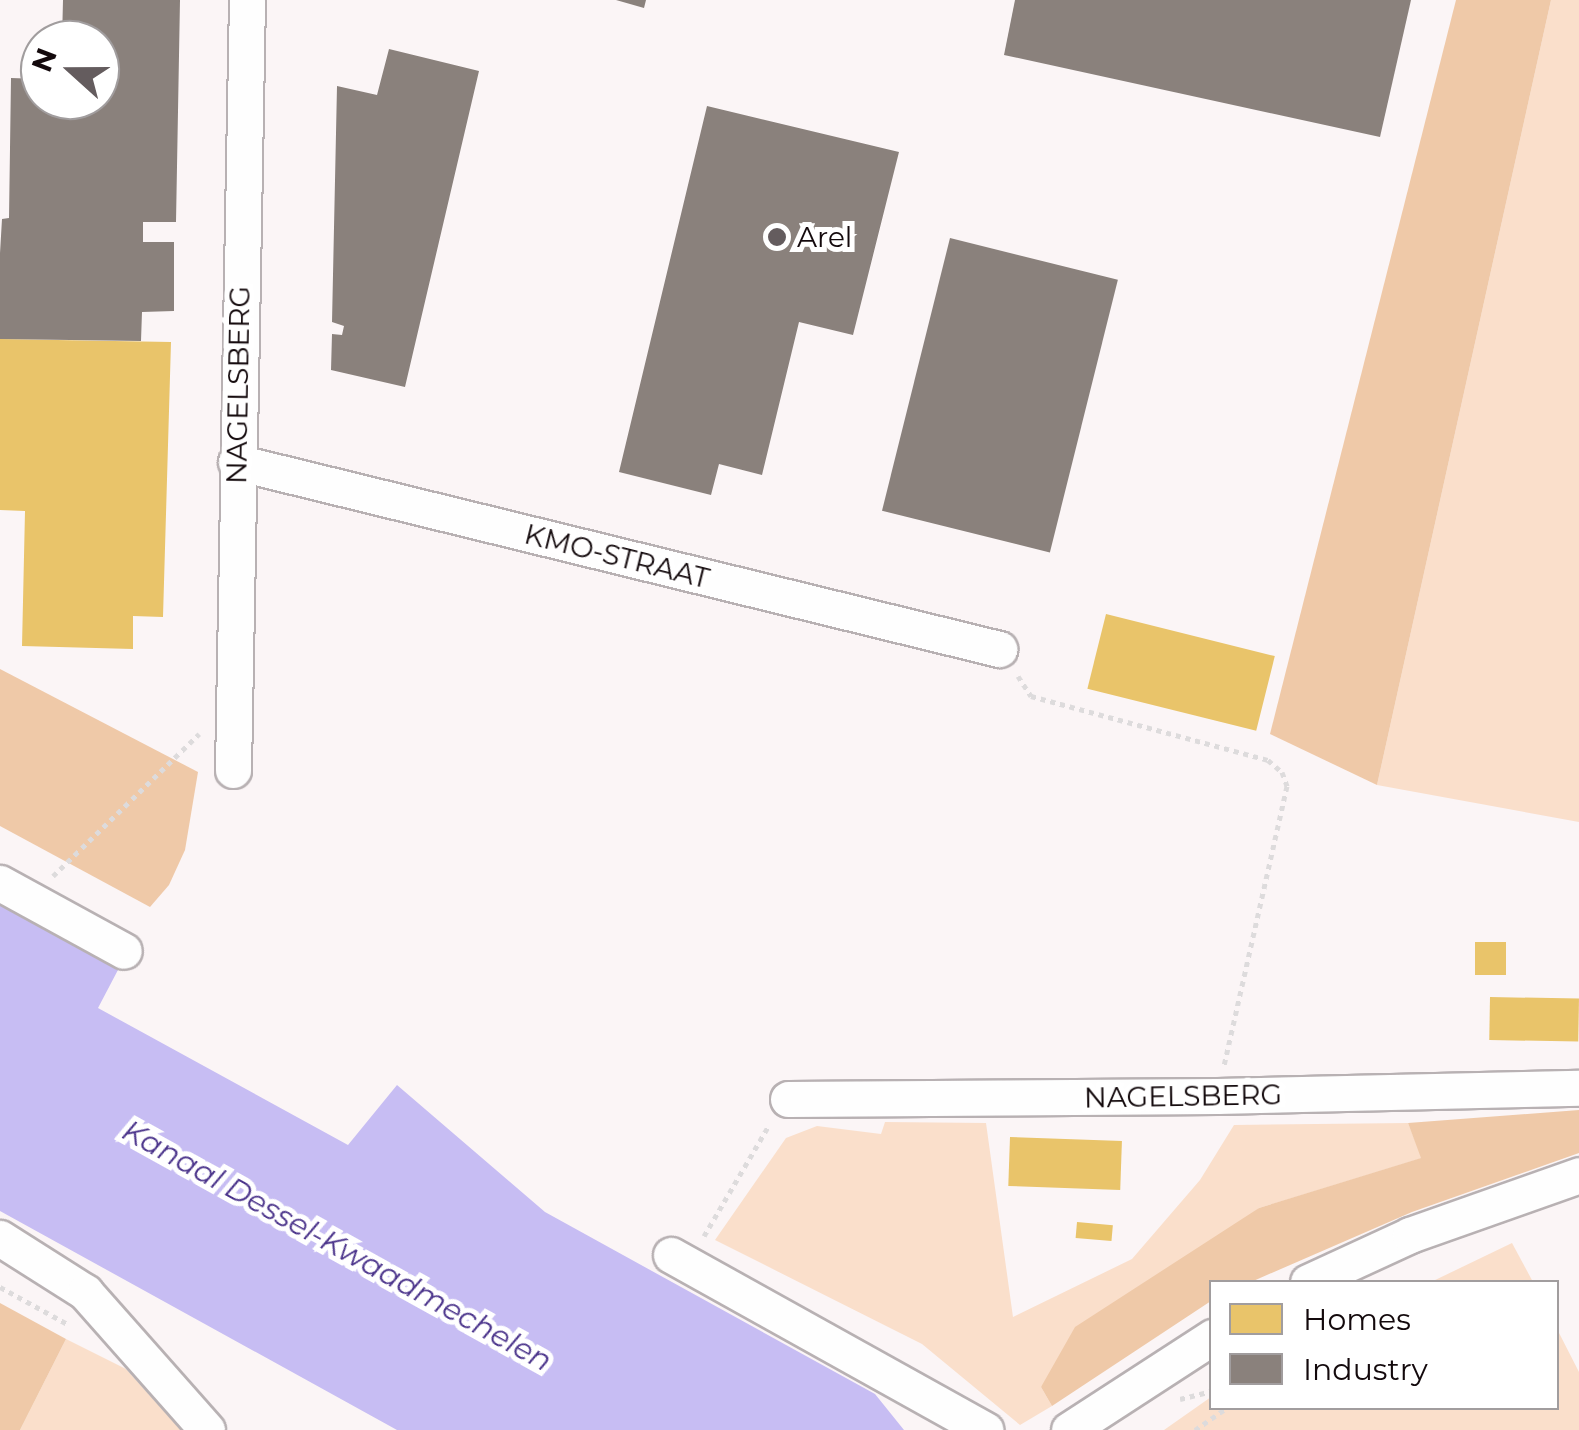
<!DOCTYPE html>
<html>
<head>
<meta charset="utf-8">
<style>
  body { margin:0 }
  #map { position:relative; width:1579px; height:1430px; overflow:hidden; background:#fbf5f6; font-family:Montserrat,sans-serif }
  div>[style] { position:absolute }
  .green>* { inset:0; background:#fadfcb }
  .forest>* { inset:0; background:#efc9a8 }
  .water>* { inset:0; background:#c7bdf3 }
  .homes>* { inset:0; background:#e9c46a; transform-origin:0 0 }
  .industry>* { inset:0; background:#8a817c; transform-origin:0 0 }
  .path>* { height:5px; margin-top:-2.5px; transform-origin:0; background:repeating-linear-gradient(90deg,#dddbdc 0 5px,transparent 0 10px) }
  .roads { filter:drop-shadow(2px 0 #b8b1b3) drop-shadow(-2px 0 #b8b1b3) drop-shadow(0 2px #b8b1b3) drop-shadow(0 -2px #b8b1b3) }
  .minor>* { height:35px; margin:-17.5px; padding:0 17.5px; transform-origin:17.5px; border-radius:17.5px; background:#fefefe }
  .dots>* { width:28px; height:28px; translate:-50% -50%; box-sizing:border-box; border:5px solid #fff; border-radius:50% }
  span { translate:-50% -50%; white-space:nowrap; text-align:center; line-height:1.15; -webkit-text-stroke:10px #fff; paint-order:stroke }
  .poi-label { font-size:28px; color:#13090c }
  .left { translate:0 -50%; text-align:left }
  .street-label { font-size:28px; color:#13090c }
  .water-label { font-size:30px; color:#4b348b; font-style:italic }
  .legend { position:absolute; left:1209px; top:1280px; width:350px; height:130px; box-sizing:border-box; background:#fff; border:2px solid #a19d9e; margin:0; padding:12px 18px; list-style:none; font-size:30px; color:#13090c }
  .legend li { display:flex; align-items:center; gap:20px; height:50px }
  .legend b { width:50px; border:2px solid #a19d9e }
  .north { position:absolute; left:20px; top:20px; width:100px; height:100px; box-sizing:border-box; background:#fff; border:2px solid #a19d9e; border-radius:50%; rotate:291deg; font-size:28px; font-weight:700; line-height:40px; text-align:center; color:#13090c }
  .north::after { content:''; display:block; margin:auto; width:35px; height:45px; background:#645c5e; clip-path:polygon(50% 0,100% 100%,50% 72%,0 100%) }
</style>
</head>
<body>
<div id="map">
  <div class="green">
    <i style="clip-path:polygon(1551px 0,1579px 0,1579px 822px,1377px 785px)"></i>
    <i style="clip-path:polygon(885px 1122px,986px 1123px,1013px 1317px,1132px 1259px,1200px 1180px,1234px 1125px,1408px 1123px,1422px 1158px,1259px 1208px,1041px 1387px,1052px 1406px,1020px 1425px,922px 1344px,715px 1240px,786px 1138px,817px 1126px,881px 1134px)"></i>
    <i style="clip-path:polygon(1512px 1243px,1533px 1282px,1431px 1282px)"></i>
    <i style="clip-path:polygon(1557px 1329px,1579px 1372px,1579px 1430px,1164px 1430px,1211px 1397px,1212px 1408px,1556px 1408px)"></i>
    <i style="clip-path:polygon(66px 1339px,126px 1369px,181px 1430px,20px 1430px)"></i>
  </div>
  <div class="forest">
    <i style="clip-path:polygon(1456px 0,1551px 0,1377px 785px,1270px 734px)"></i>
    <i style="clip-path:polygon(0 669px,198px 772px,185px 850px,169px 885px,150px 907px,0 826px)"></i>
    <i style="clip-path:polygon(1579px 1110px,1579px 1153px,1412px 1212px,1251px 1282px,1212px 1282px,1211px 1301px,1052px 1406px,1041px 1387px,1075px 1327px,1259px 1208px,1421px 1158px,1408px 1123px)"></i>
    <i style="clip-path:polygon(0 1303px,66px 1339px,20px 1430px,0 1430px)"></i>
  </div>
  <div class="water">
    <i style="clip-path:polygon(0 897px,119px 968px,98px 1008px,348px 1145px,397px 1085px,545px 1212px,875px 1394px,904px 1430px,397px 1430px,0 1211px)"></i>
  </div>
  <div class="homes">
    <i style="clip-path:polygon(0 339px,171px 342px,163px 617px,133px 616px,133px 649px,22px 646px,25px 511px,0 510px)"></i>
    <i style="left:1106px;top:614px;width:174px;height:77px;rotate:14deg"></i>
    <i style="left:1475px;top:942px;width:31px;height:33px"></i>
    <i style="left:1490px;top:997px;width:89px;height:43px;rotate:1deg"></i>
    <i style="left:1010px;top:1137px;width:112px;height:49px;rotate:2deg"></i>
    <i style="left:1077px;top:1222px;width:36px;height:16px;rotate:5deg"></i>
  </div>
  <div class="industry">
    <i style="clip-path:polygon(63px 0,180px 0,176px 222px,143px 222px,143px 242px,174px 242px,174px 311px,142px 312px,141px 341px,0 339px,0 253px,2px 219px,9px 218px,11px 78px,40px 79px,40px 100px,100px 100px,100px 40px,62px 40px)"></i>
    <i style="clip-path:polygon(616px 0,646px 0,644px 8px)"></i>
    <i style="clip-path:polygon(1015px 0,1411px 0,1380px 137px,1004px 55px)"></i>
    <i style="clip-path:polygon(389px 49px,479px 71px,405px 387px,331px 370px,332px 334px,342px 335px,344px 326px,332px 322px,337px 86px,377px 95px)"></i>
    <i style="clip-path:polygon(707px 106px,899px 152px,853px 335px,799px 322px,762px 475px,719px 464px,711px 495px,619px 472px)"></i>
    <i style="left:950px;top:238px;width:173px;height:281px;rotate:14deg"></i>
  </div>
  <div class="path">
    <i style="left:1018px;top:676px;width:24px;rotate:57deg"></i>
    <i style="left:1031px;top:696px;width:245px;rotate:15.1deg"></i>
    <i style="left:1268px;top:760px;width:18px;rotate:41deg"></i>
    <i style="left:1282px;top:772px;width:15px;rotate:70deg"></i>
    <i style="left:1287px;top:786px;width:287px;rotate:102.7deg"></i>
    <i style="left:53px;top:876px;width:204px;rotate:-44.2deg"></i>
    <i style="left:704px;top:1236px;width:129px;rotate:-59.6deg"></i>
    <i style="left:0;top:1287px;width:79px;rotate:28.8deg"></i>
    <i style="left:1180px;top:1399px;width:33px;rotate:-14deg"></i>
    <i style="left:1195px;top:1430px;width:38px;rotate:-35deg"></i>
  </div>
  <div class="roads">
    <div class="minor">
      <i style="left:236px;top:462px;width:786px;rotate:13.77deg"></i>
      <i style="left:233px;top:770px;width:770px;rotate:-88.96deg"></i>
      <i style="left:0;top:883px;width:141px;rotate:28.7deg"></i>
      <i style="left:788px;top:1099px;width:429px;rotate:-0.4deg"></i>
      <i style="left:1217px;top:1096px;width:362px;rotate:-1.3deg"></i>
      <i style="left:0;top:1238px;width:101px;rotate:32.4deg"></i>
      <i style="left:85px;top:1292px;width:184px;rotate:48.5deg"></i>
      <i style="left:671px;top:1255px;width:360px;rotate:29.1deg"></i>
      <i style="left:1308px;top:1282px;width:112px;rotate:-24.7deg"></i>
      <i style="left:1410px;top:1235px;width:179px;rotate:-19.5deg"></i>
      <i style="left:1069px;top:1430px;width:171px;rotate:-33deg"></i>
    </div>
  </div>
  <div class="dots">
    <i style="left:777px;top:237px;background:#645c5e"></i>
  </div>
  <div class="poi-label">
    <span class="left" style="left:797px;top:237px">Arel</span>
  </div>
  <div class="street-label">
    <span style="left:238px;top:385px;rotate:-89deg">NAGELSBERG</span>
    <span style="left:617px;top:556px;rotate:14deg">KMO-STRAAT</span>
    <span style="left:1183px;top:1096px;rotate:-1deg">NAGELSBERG</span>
  </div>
  <div class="water-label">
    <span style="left:337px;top:1246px;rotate:29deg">Kanaal Dessel-Kwaadmechelen</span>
  </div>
  <ul class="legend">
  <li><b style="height:28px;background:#e9c46a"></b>Homes</li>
  <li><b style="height:28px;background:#8a817c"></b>Industry</li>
  </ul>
  <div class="north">N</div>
</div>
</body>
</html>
